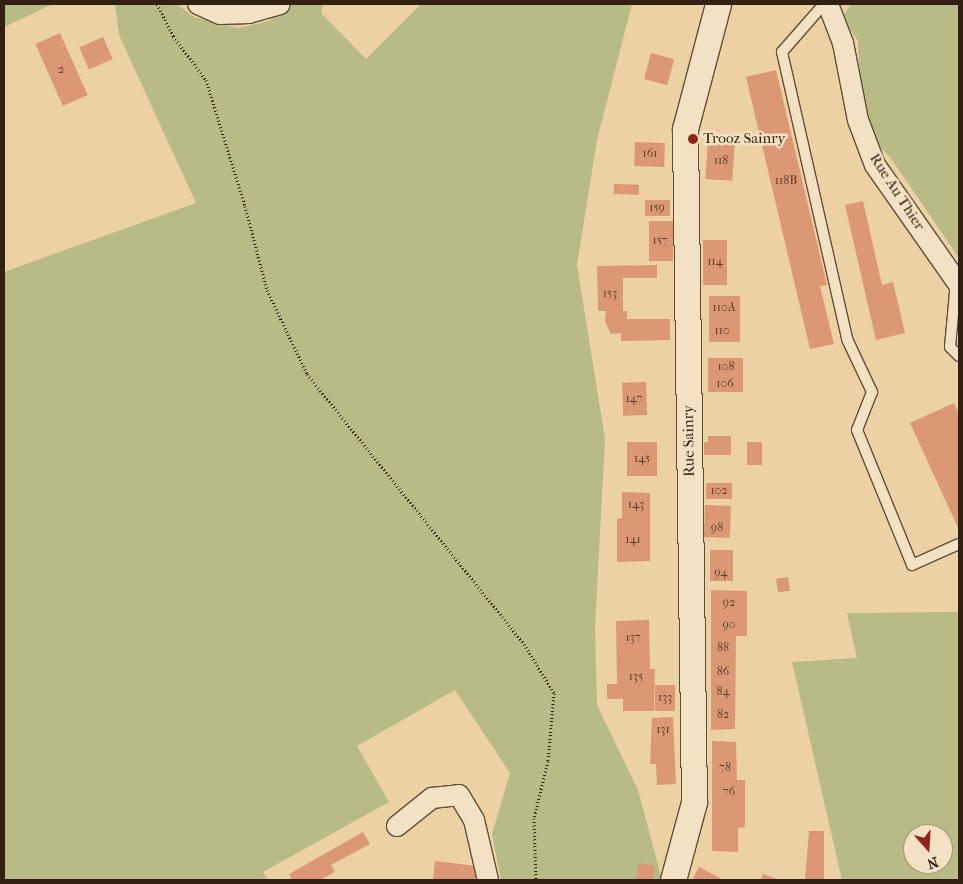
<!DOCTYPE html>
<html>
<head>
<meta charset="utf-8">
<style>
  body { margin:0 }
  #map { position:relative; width:963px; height:884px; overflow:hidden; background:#ecd1a4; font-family:"IM FELL French Canon",serif }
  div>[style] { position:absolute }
  .green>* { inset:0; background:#b8bb85 }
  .building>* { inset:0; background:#dc9775; transform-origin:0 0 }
  .path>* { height:3px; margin-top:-1.5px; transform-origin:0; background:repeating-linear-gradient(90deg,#322112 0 1px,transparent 0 3.5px) }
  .roads { filter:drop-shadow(1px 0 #604d36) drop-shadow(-1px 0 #604d36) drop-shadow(0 1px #604d36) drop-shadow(0 -1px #604d36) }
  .service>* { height:10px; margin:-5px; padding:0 5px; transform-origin:5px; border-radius:5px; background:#f3e1c4 }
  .minor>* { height:20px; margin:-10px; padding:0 10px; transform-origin:10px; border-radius:10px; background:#f3e1c4 }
  .tertiary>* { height:25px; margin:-12.5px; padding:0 12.5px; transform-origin:12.5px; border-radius:12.5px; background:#f3e1c4 }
  .dots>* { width:14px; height:14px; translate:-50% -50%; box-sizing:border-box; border:2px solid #f3e1c4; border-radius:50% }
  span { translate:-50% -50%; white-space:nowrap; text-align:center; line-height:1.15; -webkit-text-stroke:5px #f3e1c4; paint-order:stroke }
  .number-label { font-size:12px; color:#5c3e2b }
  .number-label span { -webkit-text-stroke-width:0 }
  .poi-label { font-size:15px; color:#322112 }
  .left { translate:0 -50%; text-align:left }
  .street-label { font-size:15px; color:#322112 }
  .frame { position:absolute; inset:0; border:5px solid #322112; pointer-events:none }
  .north { position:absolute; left:903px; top:824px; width:50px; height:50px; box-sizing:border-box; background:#f3e1c4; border:1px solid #a6947d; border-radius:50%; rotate:161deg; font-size:14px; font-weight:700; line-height:20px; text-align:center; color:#322112 }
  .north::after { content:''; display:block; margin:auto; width:18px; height:22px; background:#8f2418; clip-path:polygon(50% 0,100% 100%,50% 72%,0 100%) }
</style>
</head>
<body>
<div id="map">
  <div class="green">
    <i style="clip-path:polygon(4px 4px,53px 4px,4px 27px)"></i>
    <i style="clip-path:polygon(115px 4px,177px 4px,194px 17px,238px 28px,269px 21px,290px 4px,323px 4px,321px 13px,366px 59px,421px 4px,632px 4px,597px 140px,577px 265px,605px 439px,595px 627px,597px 705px,638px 790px,662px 880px,501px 880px,492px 834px,510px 773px,455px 690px,357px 746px,389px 802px,263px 872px,268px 880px,4px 880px,4px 272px,196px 203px,119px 35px)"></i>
    <i style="clip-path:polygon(851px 4px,959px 4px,959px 258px,890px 157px,871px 138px,860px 99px,858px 41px,842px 18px)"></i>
    <i style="clip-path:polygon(evenodd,959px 612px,959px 880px,842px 880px,792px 662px,857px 658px,847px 613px,959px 612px,913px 834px,943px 834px,943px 864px,913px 864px,913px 834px)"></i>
  </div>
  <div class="building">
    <i style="left:60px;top:33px;width:68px;height:27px;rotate:66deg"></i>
    <i style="left:103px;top:37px;width:24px;height:26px;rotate:66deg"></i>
    <i style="left:651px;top:53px;width:24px;height:27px;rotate:15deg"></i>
    <i style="clip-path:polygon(776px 70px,827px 285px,820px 286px,834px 344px,810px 349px,746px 77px)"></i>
    <i style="left:708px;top:140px;width:27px;height:39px;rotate:4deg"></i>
    <i style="left:635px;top:142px;width:30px;height:24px;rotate:2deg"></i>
    <i style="left:614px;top:184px;width:25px;height:10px;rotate:2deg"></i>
    <i style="left:645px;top:200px;width:25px;height:16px"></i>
    <i style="clip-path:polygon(863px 201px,882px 285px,893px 282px,905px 333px,876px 340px,845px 205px)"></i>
    <i style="left:649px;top:221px;width:24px;height:40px"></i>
    <i style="left:703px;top:240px;width:24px;height:45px"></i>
    <i style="clip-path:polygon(657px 265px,657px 278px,623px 278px,623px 311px,627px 311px,627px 319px,670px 319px,670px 340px,621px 341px,621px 333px,611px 334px,605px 321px,606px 311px,598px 311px,597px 266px)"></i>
    <i style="left:709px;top:296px;width:31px;height:46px"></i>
    <i style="left:708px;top:358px;width:35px;height:34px"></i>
    <i style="left:646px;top:382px;width:33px;height:24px;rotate:88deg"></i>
    <i style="clip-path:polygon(954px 403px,959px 414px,959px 530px,910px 423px)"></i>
    <i style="clip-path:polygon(708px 436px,731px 436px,731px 455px,704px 455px,704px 442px,708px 442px)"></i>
    <i style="left:627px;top:442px;width:30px;height:34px"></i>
    <i style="left:747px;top:442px;width:15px;height:23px"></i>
    <i style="left:706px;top:483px;width:26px;height:16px"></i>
    <i style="clip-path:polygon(622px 492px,650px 493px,650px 561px,617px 562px,617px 519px,622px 518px)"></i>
    <i style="left:705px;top:505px;width:26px;height:32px;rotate:2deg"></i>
    <i style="left:710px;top:550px;width:23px;height:31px"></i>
    <i style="left:788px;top:577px;width:14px;height:12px;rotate:82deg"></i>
    <i style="clip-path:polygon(711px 590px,747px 591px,747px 636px,736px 636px,735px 729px,711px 730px)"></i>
    <i style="clip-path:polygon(649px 620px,650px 669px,655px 669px,654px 711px,623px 711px,623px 699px,607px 699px,607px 684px,617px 684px,616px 621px)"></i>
    <i style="left:655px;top:685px;width:20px;height:26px"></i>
    <i style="clip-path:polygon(673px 717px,676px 784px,657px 785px,656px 764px,650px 764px,652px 718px)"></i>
    <i style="clip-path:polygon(712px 741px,736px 742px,737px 780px,745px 780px,745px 827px,738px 828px,738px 852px,712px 851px)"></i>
    <i style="clip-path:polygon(809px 831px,824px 831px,824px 880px,805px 880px)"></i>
    <i style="clip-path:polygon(363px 832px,370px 844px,331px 865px,335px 872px,320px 880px,292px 880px,289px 874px)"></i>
    <i style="clip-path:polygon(435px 861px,477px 866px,475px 880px,433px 880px)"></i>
    <i style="clip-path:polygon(639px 863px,655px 866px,652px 880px,636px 880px)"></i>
    <i style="clip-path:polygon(699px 867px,720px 878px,719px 880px,692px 880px)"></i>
    <i style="clip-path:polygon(763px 874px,780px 880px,761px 880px)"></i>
  </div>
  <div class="path">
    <i style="left:157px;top:4px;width:36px;rotate:63deg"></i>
    <i style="left:173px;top:36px;width:55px;rotate:53.1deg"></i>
    <i style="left:206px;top:80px;width:132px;rotate:72.8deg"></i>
    <i style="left:245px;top:206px;width:87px;rotate:75.3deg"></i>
    <i style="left:267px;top:290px;width:93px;rotate:64.5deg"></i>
    <i style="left:307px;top:374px;width:346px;rotate:51.2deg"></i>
    <i style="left:524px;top:644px;width:57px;rotate:58.5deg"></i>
    <i style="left:554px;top:693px;width:68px;rotate:95deg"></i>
    <i style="left:548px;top:761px;width:59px;rotate:103.8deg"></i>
    <i style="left:534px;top:818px;width:62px;rotate:88.2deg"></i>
  </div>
  <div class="roads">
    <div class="service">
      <i style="left:824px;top:4px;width:64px;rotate:131.2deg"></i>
      <i style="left:782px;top:52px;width:294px;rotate:77.2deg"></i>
      <i style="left:847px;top:339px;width:59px;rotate:64.7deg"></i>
      <i style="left:872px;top:392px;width:41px;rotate:111.5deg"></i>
      <i style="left:857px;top:430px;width:146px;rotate:67.8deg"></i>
      <i style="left:912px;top:565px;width:51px;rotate:-24.1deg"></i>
      <i style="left:956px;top:281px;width:66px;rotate:95.2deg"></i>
      <i style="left:950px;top:347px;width:13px;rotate:45deg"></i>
    </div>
    <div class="minor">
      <i style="left:198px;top:4px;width:24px;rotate:24deg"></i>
      <i style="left:220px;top:14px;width:29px;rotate:-2deg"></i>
      <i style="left:249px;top:13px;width:32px;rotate:-16deg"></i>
      <i style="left:828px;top:4px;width:42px;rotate:69deg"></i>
      <i style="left:843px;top:43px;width:78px;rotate:79deg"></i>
      <i style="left:858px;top:120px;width:48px;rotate:69.3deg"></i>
      <i style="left:875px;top:165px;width:146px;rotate:55deg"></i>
      <i style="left:397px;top:826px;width:45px;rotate:-38.7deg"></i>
      <i style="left:432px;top:798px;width:27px;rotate:-6deg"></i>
      <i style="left:459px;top:795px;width:29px;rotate:59deg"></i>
      <i style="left:474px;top:820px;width:62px;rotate:76.9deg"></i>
    </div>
    <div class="tertiary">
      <i style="left:673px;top:880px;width:81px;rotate:-74.9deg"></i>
      <i style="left:694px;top:802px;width:673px;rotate:-90.77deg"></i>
      <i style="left:685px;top:129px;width:129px;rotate:-75.2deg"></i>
    </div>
  </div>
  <div class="dots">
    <i style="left:693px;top:139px;background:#8f2418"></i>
  </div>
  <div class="number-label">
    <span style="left:61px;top:70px">2</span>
    <span style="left:650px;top:154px">161</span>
    <span style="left:721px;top:161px">118</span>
    <span style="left:786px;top:181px">118B</span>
    <span style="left:657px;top:208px">159</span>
    <span style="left:660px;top:241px">157</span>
    <span style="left:715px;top:262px">114</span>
    <span style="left:610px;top:294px">153</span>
    <span style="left:724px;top:308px">110A</span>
    <span style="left:722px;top:331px">110</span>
    <span style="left:726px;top:367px">108</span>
    <span style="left:725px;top:384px">106</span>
    <span style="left:634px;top:399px">147</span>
    <span style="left:642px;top:459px">145</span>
    <span style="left:719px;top:491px">102</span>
    <span style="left:636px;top:505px">143</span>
    <span style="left:717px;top:528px">98</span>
    <span style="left:633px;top:540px">141</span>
    <span style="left:721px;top:573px">94</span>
    <span style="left:729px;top:603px">92</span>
    <span style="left:729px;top:625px">90</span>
    <span style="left:633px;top:638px">137</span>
    <span style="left:723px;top:648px">88</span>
    <span style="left:723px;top:672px">86</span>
    <span style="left:636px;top:677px">135</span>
    <span style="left:723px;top:692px">84</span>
    <span style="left:665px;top:698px">133</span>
    <span style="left:723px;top:715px">82</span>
    <span style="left:663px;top:730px">131</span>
    <span style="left:725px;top:768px">78</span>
    <span style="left:729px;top:792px">76</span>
  </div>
  <div class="poi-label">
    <span class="left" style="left:703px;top:139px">Trooz Sainry</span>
  </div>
  <div class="street-label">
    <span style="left:897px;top:192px;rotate:57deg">Rue Au Thier</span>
    <span style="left:689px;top:441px;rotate:-91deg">Rue Sainry</span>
  </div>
  <div class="frame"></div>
  <div class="north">N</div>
</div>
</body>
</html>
